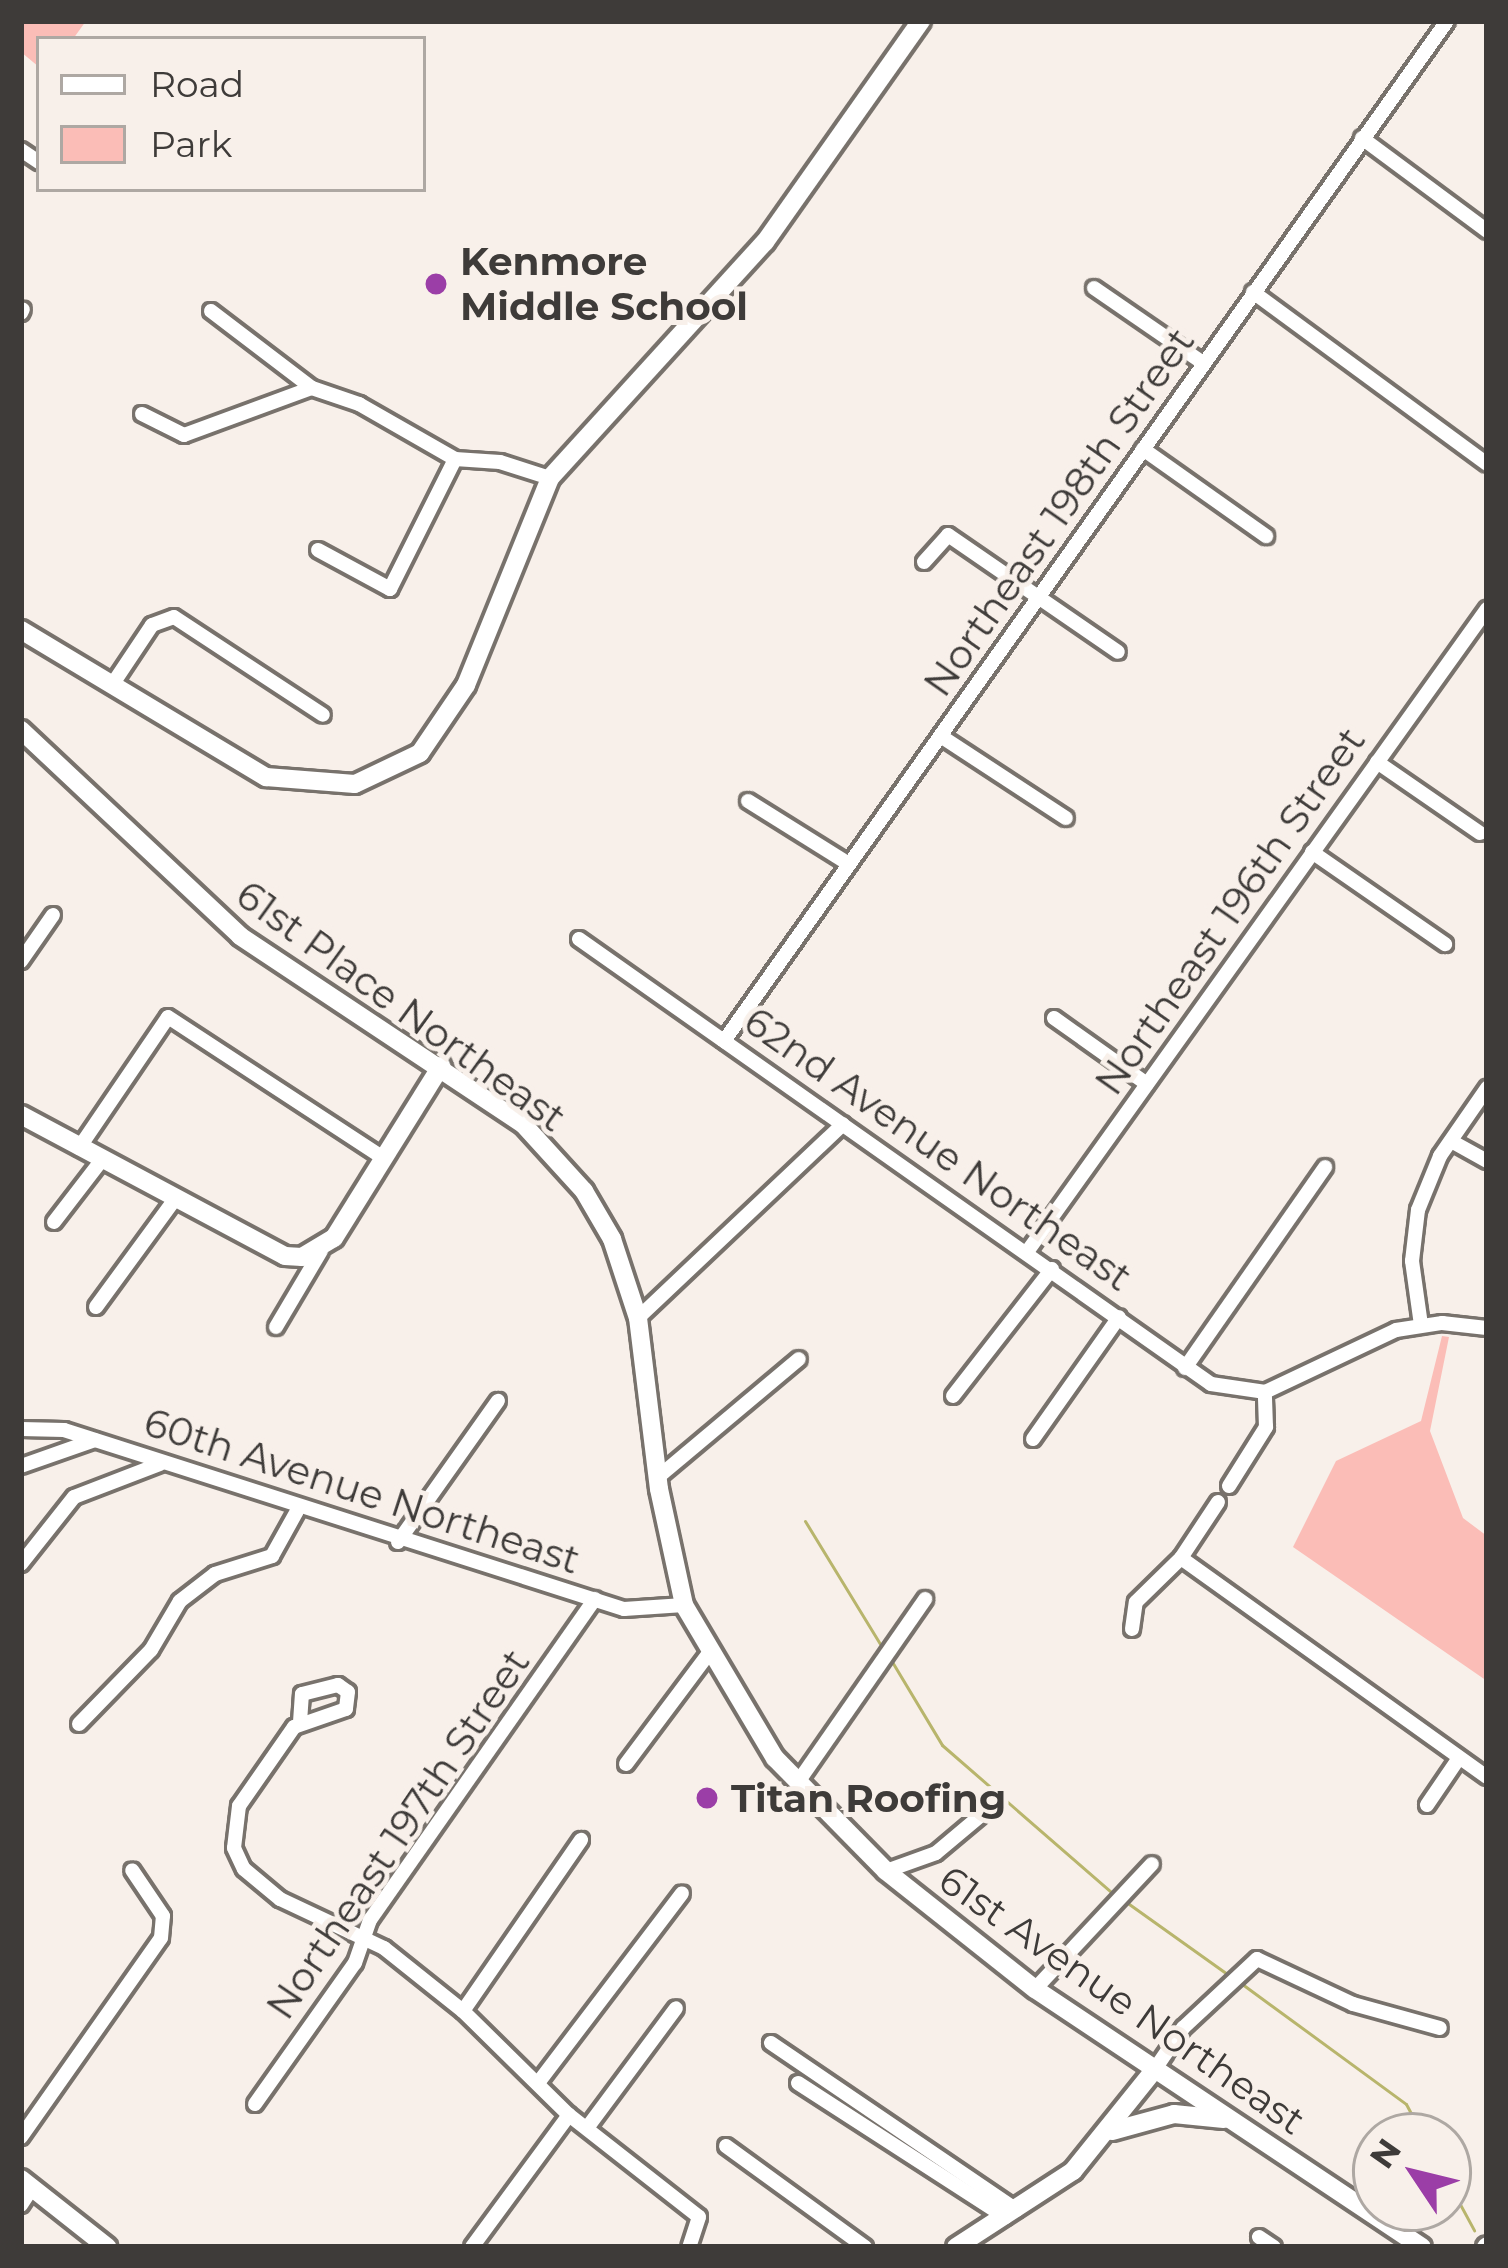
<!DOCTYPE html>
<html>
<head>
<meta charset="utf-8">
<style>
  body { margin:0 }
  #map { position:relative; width:1508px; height:2268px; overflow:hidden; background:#f8f0ea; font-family:Montserrat,sans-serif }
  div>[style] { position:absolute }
  .green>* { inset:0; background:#fbbdb7 }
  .stream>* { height:3px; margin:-1.5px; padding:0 1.5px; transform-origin:1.5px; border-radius:1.5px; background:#b8b56c }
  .roads { filter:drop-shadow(3px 0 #78726c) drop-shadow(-3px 0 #78726c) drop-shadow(0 3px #78726c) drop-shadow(0 -3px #78726c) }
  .street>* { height:14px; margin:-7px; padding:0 7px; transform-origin:7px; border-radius:7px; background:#fff }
  .secondary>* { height:18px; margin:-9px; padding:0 9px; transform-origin:9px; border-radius:9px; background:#fff }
  .dots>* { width:33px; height:33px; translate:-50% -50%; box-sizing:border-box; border:6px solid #f8f0ea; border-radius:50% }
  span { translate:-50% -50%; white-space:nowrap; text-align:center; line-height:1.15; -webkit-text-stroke:10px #f8f0ea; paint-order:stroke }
  .poi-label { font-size:39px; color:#3e3b39; font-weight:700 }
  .left { translate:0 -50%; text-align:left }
  .street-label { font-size:39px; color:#3e3b39 }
  .frame { position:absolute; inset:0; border:24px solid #3e3b39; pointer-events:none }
  .legend { position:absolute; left:36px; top:36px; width:390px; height:156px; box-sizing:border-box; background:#f8f0ea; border:3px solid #aea8a3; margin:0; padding:15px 21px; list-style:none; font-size:36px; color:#3e3b39 }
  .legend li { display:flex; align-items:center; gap:24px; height:60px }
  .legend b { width:60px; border:3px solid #aea8a3 }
  .north { position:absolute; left:1352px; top:2112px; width:120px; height:120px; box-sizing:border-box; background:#f8f0ea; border:3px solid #aea8a3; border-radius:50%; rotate:305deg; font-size:33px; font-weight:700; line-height:48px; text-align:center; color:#3e3b39 }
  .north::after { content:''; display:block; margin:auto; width:42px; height:54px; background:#9b3ea7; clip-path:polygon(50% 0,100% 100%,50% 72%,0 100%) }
</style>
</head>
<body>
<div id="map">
  <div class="green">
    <i style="clip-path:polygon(21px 21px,86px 21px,73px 39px,39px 39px,39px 67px,21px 52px)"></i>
    <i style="clip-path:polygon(1442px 1336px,1449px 1337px,1430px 1431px,1463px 1518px,1487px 1536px,1487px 1681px,1293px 1547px,1336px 1461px,1421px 1421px)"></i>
  </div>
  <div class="stream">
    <i style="left:805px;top:1521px;width:148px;rotate:58.6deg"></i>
    <i style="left:891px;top:1660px;width:99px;rotate:59deg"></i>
    <i style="left:942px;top:1745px;width:225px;rotate:41deg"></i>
    <i style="left:1129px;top:1904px;width:124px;rotate:35.5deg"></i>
    <i style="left:1238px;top:1981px;width:208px;rotate:36.2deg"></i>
    <i style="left:1406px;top:2104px;width:36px;rotate:62deg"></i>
    <i style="left:1448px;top:2182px;width:55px;rotate:61.6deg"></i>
  </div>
  <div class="roads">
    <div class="street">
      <i style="left:1362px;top:138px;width:156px;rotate:36.6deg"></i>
      <i style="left:21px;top:150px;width:22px;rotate:34deg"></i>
      <i style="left:1094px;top:288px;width:132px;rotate:34.5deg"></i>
      <i style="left:1253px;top:292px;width:290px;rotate:36.3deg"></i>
      <i style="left:211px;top:311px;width:127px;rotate:37.3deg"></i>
      <i style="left:312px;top:388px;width:50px;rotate:18.8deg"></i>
      <i style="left:359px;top:404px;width:111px;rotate:29.8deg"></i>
      <i style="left:455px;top:459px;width:45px;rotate:3.8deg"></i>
      <i style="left:500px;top:462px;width:52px;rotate:17.7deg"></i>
      <i style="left:21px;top:313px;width:4px;rotate:-63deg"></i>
      <i style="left:142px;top:414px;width:47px;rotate:26.6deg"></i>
      <i style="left:184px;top:435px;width:136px;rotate:-20.2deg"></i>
      <i style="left:1143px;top:449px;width:151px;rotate:35.3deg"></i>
      <i style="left:318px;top:550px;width:82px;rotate:28.4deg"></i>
      <i style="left:390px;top:589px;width:145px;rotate:-63.4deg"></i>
      <i style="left:924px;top:562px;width:36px;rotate:-48deg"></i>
      <i style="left:948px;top:535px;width:206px;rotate:34.5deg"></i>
      <i style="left:112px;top:685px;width:72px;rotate:-56.3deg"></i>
      <i style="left:152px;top:625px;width:23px;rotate:-20deg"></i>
      <i style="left:174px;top:617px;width:178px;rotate:33.3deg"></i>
      <i style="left:942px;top:737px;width:148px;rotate:33.2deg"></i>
      <i style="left:1377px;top:762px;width:125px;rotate:34.6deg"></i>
      <i style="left:748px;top:801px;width:119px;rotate:32deg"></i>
      <i style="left:1312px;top:852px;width:162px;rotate:34.7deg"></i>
      <i style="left:579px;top:939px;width:773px;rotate:35.15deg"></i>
      <i style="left:1211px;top:1384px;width:55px;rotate:8.4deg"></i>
      <i style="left:1265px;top:1392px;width:145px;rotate:-25.3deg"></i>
      <i style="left:1396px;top:1330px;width:47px;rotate:-8.7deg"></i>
      <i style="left:1442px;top:1323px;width:45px;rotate:6.3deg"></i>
      <i style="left:21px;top:961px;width:56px;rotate:-55.2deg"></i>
      <i style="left:1054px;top:1018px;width:114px;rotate:35.4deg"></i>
      <i style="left:724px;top:1041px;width:1250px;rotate:-54.67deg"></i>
      <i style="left:1451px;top:1141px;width:41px;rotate:29.1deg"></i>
      <i style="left:79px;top:1148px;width:158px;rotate:-55.8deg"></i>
      <i style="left:168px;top:1017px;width:259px;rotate:33.2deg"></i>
      <i style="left:54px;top:1222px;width:77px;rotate:-52.4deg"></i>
      <i style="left:1027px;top:1252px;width:791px;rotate:-54.42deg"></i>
      <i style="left:96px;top:1307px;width:134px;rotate:-53.8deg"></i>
      <i style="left:638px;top:1318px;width:282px;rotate:-43.4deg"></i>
      <i style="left:1421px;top:1325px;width:65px;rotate:-98deg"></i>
      <i style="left:1412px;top:1261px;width:51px;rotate:-83.3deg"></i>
      <i style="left:1418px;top:1210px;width:58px;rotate:-67.8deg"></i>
      <i style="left:1440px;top:1156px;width:83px;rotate:-55.3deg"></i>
      <i style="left:276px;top:1327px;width:88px;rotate:-59.4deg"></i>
      <i style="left:1185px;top:1368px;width:245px;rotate:-55.1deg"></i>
      <i style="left:953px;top:1396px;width:161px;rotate:-52.1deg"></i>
      <i style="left:21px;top:1429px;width:43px;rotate:1.3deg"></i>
      <i style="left:64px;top:1430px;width:588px;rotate:17.73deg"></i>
      <i style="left:624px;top:1609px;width:60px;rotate:-3.8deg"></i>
      <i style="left:1033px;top:1439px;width:149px;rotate:-54.8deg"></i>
      <i style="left:21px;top:1466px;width:78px;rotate:-19.4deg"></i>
      <i style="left:657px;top:1478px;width:185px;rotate:-40deg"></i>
      <i style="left:1229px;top:1486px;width:70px;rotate:-57.9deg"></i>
      <i style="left:1266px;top:1427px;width:35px;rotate:-92deg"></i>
      <i style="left:398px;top:1542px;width:173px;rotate:-54.7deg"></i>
      <i style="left:1181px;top:1558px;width:376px;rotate:35.6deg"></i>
      <i style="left:21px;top:1564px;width:85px;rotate:-51.7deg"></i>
      <i style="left:74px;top:1497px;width:92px;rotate:-21deg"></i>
      <i style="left:1132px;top:1629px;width:27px;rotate:-82deg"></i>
      <i style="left:1136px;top:1602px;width:63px;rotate:-44.4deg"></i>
      <i style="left:1181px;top:1558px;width:67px;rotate:-56.5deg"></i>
      <i style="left:300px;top:1722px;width:28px;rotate:-86deg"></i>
      <i style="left:302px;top:1694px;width:37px;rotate:-14deg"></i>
      <i style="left:338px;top:1685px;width:12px;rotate:35deg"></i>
      <i style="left:348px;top:1692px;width:17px;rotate:97deg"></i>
      <i style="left:346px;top:1709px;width:55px;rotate:160.9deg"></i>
      <i style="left:294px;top:1727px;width:96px;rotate:124.8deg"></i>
      <i style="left:239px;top:1806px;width:42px;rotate:96.8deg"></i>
      <i style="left:234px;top:1848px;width:23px;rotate:65deg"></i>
      <i style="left:244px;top:1869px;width:47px;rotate:39.8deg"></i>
      <i style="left:280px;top:1899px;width:115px;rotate:25.2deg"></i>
      <i style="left:384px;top:1948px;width:101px;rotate:38.6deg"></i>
      <i style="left:463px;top:2011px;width:148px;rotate:44.5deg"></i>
      <i style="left:569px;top:2115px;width:165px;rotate:38.1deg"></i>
      <i style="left:699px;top:2217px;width:32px;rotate:108deg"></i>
      <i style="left:79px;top:1724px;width:103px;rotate:-45.8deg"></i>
      <i style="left:151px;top:1650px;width:57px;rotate:-59.4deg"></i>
      <i style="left:180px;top:1601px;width:44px;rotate:-37.6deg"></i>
      <i style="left:215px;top:1574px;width:60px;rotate:-17.5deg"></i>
      <i style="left:272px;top:1556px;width:51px;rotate:-60.9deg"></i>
      <i style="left:626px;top:1764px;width:139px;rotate:-53.2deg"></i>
      <i style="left:798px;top:1782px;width:223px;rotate:-55.2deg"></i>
      <i style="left:1427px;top:1805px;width:57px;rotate:-55.8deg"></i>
      <i style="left:886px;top:1871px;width:53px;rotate:-19.8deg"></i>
      <i style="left:936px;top:1853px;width:57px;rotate:-40.1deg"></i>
      <i style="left:1035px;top:1989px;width:171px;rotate:-46.9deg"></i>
      <i style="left:463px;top:2011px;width:208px;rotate:-55.4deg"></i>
      <i style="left:771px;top:2043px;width:297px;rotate:34.2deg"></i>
      <i style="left:1155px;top:2069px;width:50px;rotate:-55.7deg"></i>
      <i style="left:1183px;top:2028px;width:101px;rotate:-43deg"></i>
      <i style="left:1257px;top:1959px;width:106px;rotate:25.1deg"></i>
      <i style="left:1353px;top:2004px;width:90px;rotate:15.4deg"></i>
      <i style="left:538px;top:2083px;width:238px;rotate:-52.8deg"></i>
      <i style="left:798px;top:2083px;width:247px;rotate:32.9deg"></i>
      <i style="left:255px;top:2104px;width:173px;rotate:-54.7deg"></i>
      <i style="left:355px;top:1963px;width:46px;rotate:-70.8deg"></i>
      <i style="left:370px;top:1920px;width:392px;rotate:-55deg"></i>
      <i style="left:587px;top:2128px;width:149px;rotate:-53.4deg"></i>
      <i style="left:21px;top:2137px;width:243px;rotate:-54.9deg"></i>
      <i style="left:161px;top:1938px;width:22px;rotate:-85deg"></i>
      <i style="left:163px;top:1916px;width:55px;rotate:-124deg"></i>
      <i style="left:726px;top:2146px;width:172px;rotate:36deg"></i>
      <i style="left:21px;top:2205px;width:20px;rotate:-57deg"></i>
      <i style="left:1259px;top:2237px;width:18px;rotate:34deg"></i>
      <i style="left:472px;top:2247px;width:164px;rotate:-53.7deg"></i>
    </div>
    <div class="secondary">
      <i style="left:21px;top:630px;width:286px;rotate:31deg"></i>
      <i style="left:266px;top:777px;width:89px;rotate:4.5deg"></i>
      <i style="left:355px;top:784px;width:72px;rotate:-25.5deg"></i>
      <i style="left:420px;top:753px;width:82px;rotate:-55.9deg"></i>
      <i style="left:466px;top:685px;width:223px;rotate:-67.9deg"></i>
      <i style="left:550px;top:478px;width:319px;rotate:-47.7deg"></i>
      <i style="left:765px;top:242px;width:271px;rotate:-54.8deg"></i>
      <i style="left:21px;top:730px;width:301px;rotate:43.2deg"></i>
      <i style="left:240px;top:936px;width:340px;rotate:33.6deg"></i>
      <i style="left:523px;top:1124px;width:91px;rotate:47.7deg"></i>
      <i style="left:584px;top:1191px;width:56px;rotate:59.7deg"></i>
      <i style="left:612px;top:1239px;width:83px;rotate:71.8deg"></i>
      <i style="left:638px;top:1318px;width:172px;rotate:83deg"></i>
      <i style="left:659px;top:1489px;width:119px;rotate:77.8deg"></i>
      <i style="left:684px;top:1605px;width:178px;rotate:59.3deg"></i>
      <i style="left:775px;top:1758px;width:158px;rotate:45.5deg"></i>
      <i style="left:886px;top:1871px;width:190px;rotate:38.4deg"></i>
      <i style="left:1035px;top:1989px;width:465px;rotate:33.7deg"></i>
      <i style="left:21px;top:1115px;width:299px;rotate:28.1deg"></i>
      <i style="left:285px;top:1256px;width:17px;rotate:3deg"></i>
      <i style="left:302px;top:1257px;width:37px;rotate:-31deg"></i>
      <i style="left:334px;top:1238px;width:203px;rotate:-58.1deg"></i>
      <i style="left:1112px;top:2131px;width:64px;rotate:-15.3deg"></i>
      <i style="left:1174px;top:2114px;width:50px;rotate:5.7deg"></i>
      <i style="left:21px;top:2179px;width:110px;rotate:38.3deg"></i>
      <i style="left:956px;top:2247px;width:140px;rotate:-33deg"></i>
      <i style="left:1073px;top:2171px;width:131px;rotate:-51.2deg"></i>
      <i style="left:1486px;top:2247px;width:1px;rotate:-45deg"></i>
    </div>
  </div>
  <div class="dots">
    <i style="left:436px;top:284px;background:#9b3ea7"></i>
    <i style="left:707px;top:1798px;background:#9b3ea7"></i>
  </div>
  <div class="poi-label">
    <span class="left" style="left:460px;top:284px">Kenmore<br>Middle School</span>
    <span class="left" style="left:731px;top:1798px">Titan Roofing</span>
  </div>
  <div class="street-label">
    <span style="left:1059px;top:512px;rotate:-55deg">Northeast 198th Street</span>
    <span style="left:1230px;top:911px;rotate:-55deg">Northeast 196th Street</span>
    <span style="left:401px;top:1006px;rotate:36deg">61st Place Northeast</span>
    <span style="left:938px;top:1149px;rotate:35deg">62nd Avenue Northeast</span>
    <span style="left:362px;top:1491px;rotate:18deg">60th Avenue Northeast</span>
    <span style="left:398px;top:1834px;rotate:-56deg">Northeast 197th Street</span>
    <span style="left:1122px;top:2000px;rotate:35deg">61st Avenue Northeast</span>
  </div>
  <div class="frame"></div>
  <ul class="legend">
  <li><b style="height:15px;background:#fff"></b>Road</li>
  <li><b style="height:33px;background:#fbbdb7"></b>Park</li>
  </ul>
  <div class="north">N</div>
</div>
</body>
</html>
